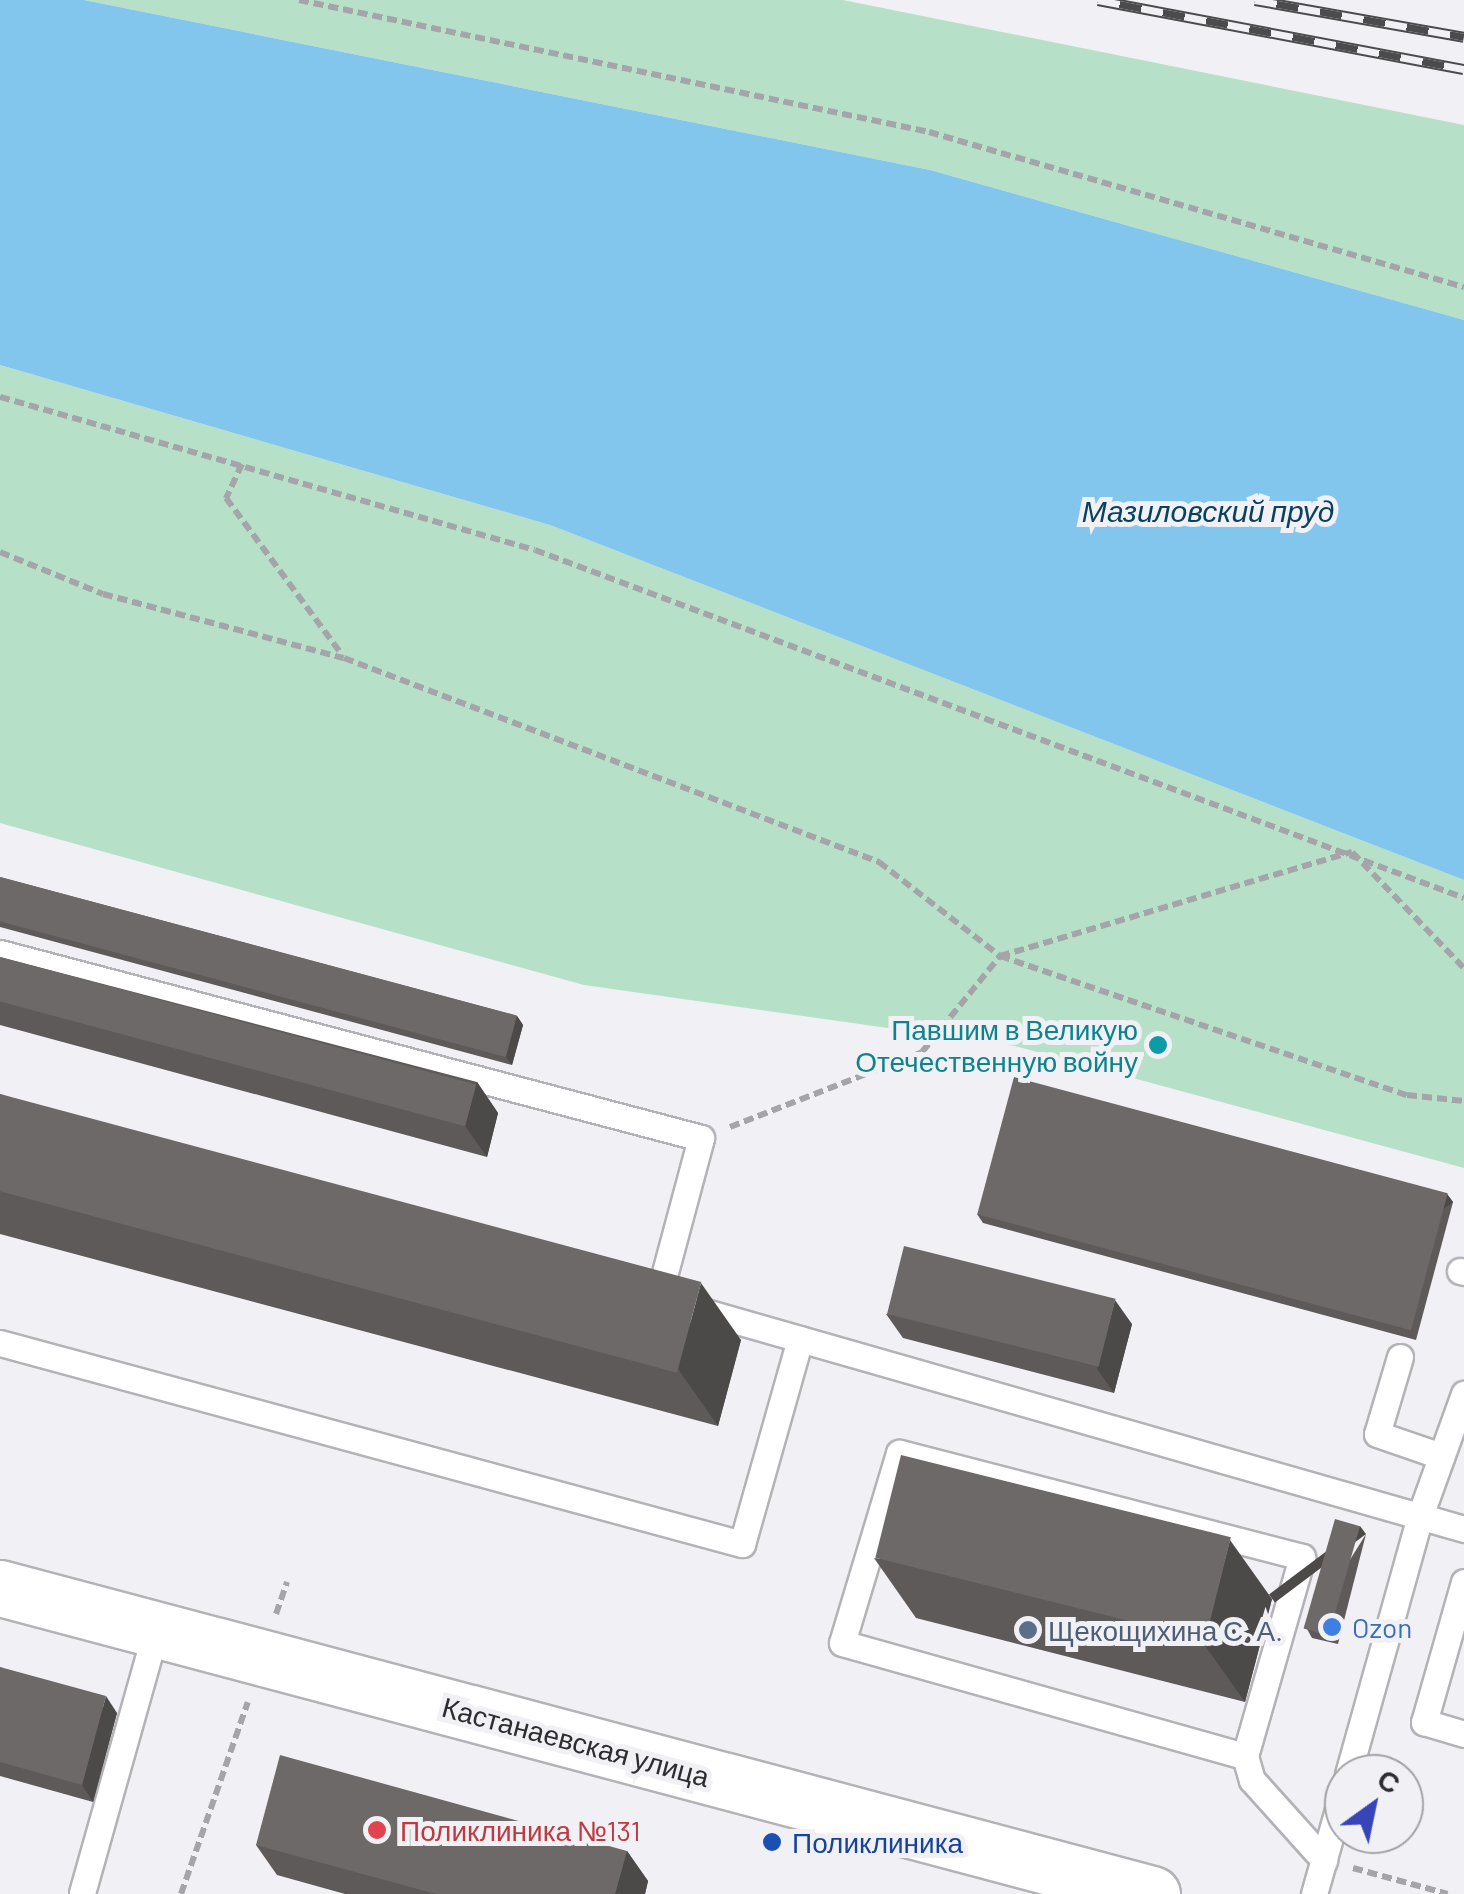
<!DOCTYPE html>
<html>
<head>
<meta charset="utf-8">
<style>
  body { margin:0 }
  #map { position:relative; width:1464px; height:1894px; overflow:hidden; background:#f1f1f5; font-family:Barlow,sans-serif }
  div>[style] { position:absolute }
  .green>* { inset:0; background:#b7e0c8 }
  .water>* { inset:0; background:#82c6ee }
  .path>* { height:6px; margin-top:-3px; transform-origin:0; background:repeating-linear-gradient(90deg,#a5a5a9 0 10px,transparent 0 15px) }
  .roads { filter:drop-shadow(2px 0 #b3b3b7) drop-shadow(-2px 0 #b3b3b7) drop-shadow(0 2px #b3b3b7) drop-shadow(0 -2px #b3b3b7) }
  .lane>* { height:25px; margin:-12.5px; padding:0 12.5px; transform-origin:12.5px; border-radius:12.5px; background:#fff }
  .secondary>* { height:55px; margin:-27.5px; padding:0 27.5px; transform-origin:27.5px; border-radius:27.5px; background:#fff }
  .rail>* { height:11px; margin-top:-5.5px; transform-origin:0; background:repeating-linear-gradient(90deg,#f1f1f5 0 22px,#4b4b4d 0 44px); box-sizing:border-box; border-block:2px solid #4b4b4d }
  .wall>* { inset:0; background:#5e5a59 }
  .shaded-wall>* { inset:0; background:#4c4a49; transform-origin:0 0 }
  .building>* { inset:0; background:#6d6968; transform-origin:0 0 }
  .dots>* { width:28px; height:28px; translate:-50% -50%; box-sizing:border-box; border:5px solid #f1f1f5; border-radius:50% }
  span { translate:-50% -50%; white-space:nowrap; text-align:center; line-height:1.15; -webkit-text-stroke:10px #f1f1f5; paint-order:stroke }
  .culture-label { font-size:28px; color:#0d838f }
  .right { translate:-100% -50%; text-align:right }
  .shop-label { font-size:28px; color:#366cbe }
  .left { translate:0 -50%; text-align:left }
  .service-label { font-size:28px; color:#4e5e75 }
  .street-label { font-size:28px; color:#2d2d2f }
  .health-label { font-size:28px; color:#be3a42 }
  .transit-label { font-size:28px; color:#164399 }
  .water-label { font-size:30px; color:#08425d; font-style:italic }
  .north { position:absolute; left:1324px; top:1754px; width:100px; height:100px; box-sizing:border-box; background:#f1f1f5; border:2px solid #a3a3a6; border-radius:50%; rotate:33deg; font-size:28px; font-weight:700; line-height:40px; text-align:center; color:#2d2d2f }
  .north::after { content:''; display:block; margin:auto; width:35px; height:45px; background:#3845b8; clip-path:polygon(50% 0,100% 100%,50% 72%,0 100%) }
</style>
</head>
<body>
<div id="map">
  <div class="green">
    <i style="clip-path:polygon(84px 0,843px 0,1464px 125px,1464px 320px,930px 170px)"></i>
    <i style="clip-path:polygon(0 365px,550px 525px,1464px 880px,1464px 1168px,1015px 1046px,584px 985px,0 823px)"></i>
  </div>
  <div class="water">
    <i style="clip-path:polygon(0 0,84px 0,930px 170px,1464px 320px,1464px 880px,550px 525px,0 365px)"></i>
  </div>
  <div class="path">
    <i style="left:299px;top:0;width:644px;rotate:11.83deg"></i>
    <i style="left:929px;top:132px;width:557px;rotate:16.16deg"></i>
    <i style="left:0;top:397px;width:556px;rotate:15.96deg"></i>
    <i style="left:535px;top:550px;width:992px;rotate:20.54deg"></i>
    <i style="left:242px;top:464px;width:38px;rotate:115deg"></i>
    <i style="left:226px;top:498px;width:195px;rotate:53.5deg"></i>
    <i style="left:0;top:552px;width:111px;rotate:22.2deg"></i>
    <i style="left:103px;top:594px;width:249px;rotate:14.9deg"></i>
    <i style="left:344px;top:658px;width:573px;rotate:20.87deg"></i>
    <i style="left:879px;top:862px;width:153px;rotate:37.8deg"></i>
    <i style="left:1000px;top:956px;width:430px;rotate:18.9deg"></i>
    <i style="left:1407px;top:1095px;width:57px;rotate:6deg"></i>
    <i style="left:730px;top:1127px;width:206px;rotate:-21.3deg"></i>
    <i style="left:922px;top:1052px;width:124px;rotate:-50.9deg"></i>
    <i style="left:1000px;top:956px;width:367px;rotate:-16.5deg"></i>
    <i style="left:1352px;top:852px;width:161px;rotate:46deg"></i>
    <i style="left:276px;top:1614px;width:34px;rotate:-71deg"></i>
    <i style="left:1353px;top:1868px;width:98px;rotate:15.3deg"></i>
    <i style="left:181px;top:1894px;width:203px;rotate:-70.8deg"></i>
  </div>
  <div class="roads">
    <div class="lane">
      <i style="left:0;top:953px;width:725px;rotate:14.78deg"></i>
      <i style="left:701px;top:1138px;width:167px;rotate:105deg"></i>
      <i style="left:1460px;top:1271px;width:4px;rotate:14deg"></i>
      <i style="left:695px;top:1309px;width:800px;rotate:15.97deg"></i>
      <i style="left:0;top:1343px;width:769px;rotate:15.16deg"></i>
      <i style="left:742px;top:1544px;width:213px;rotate:-74.2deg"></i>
      <i style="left:1400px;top:1357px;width:80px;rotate:106.6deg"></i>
      <i style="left:1377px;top:1434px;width:68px;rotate:19deg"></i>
      <i style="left:1464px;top:1582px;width:146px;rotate:105.9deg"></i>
      <i style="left:1424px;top:1722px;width:42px;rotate:16.7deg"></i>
      <i style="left:1245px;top:1756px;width:207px;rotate:-74deg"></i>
      <i style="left:1302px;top:1557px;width:416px;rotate:-165.5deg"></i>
      <i style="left:899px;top:1453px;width:198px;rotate:106.7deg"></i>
      <i style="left:842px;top:1643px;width:419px;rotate:15.7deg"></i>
      <i style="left:1245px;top:1756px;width:25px;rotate:74deg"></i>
      <i style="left:1252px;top:1780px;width:108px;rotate:48deg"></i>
      <i style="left:1348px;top:1774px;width:268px;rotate:-74.4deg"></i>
      <i style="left:1420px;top:1516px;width:130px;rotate:-70.2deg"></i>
      <i style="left:82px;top:1893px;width:273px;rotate:-74.3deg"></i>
      <i style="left:1314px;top:1894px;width:110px;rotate:-74.2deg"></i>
    </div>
    <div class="secondary">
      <i style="left:0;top:1588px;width:1192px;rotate:14.88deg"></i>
    </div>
  </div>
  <div class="rail">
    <i style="left:1098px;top:0;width:372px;rotate:10.7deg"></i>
    <i style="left:1255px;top:0;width:212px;rotate:10deg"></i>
  </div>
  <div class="wall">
    <i style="clip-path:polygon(0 877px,517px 1016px,523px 1025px,512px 1065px,0 927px)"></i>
    <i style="clip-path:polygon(0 957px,477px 1082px,498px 1113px,487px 1157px,0 1025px)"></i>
    <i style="clip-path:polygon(0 1094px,741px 1340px,718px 1426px,0 1234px)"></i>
    <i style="clip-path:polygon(1447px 1194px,1453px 1202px,1416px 1340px,983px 1223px,977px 1214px)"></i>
    <i style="clip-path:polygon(886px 1314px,1132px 1324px,1114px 1393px,903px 1338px)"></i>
    <i style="clip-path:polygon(1366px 1534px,1338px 1644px,1312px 1638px,1307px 1629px)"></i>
    <i style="clip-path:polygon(874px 1558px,1272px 1599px,1245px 1702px,916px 1618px)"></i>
    <i style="clip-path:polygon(0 1667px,117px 1713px,93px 1802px,0 1776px)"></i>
    <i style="clip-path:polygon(256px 1845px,627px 1851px,648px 1881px,645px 1894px,345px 1894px,277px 1875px)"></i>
  </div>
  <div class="shaded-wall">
    <i style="clip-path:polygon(517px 1016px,523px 1025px,512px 1065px,506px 1057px)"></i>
    <i style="clip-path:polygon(477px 1082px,498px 1113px,487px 1157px,465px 1126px)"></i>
    <i style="left:1447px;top:1194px;width:10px;height:143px;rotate:53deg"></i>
    <i style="clip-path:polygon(701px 1283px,741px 1340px,718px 1426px,678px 1369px)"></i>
    <i style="clip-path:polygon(1115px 1300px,1132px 1324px,1114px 1393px,1097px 1369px)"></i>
    <i style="left:1360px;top:1526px;width:10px;height:114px;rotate:53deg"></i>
    <i style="clip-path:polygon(1230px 1540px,1272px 1599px,1245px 1702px,1203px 1643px)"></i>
    <i style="clip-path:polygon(106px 1696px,117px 1713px,93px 1802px,82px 1785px)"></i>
    <i style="clip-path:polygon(627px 1851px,648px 1881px,645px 1894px,615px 1894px)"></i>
  </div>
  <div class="building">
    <i style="left:0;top:877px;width:535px;height:43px;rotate:15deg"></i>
    <i style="left:0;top:957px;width:493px;height:43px;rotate:15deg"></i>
    <i style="left:1014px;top:1077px;width:449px;height:142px;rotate:15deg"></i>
    <i style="left:0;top:1094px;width:726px;height:94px;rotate:15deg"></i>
    <i style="left:904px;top:1246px;width:218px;height:70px;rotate:14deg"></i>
    <i style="left:901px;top:1455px;width:340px;height:106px;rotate:14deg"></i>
    <i style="left:1335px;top:1519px;width:26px;height:114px;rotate:16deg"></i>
    <i style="clip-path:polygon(0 1667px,106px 1696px,82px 1785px,0 1762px)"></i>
    <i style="clip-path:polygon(280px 1755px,627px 1851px,615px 1894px,436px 1894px,256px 1845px)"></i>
  </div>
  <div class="dots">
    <i style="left:1158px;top:1045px;background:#0f9aa8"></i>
    <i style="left:1332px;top:1627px;background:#3f7fe0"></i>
    <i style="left:1028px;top:1630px;background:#5c6f8a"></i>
    <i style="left:377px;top:1830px;background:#e0444e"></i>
    <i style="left:772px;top:1842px;background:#1a4fb4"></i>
  </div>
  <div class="culture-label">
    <span class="right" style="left:1138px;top:1045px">Павшим в Великую<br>Отечественную войну</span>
  </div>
  <div class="shop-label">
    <span class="left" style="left:1352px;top:1627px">Ozon</span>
  </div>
  <div class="service-label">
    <span class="left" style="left:1048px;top:1630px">Щекощихина С. А.</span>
  </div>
  <div class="street-label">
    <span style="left:576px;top:1741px;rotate:15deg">Кастанаевская улица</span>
  </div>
  <div class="health-label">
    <span class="left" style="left:400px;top:1830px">Поликлиника №131</span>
  </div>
  <div class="transit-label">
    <span class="left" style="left:792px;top:1842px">Поликлиника</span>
  </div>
  <div class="water-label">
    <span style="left:1208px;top:510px">Мазиловский пруд</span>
  </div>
  <div class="north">С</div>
</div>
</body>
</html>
